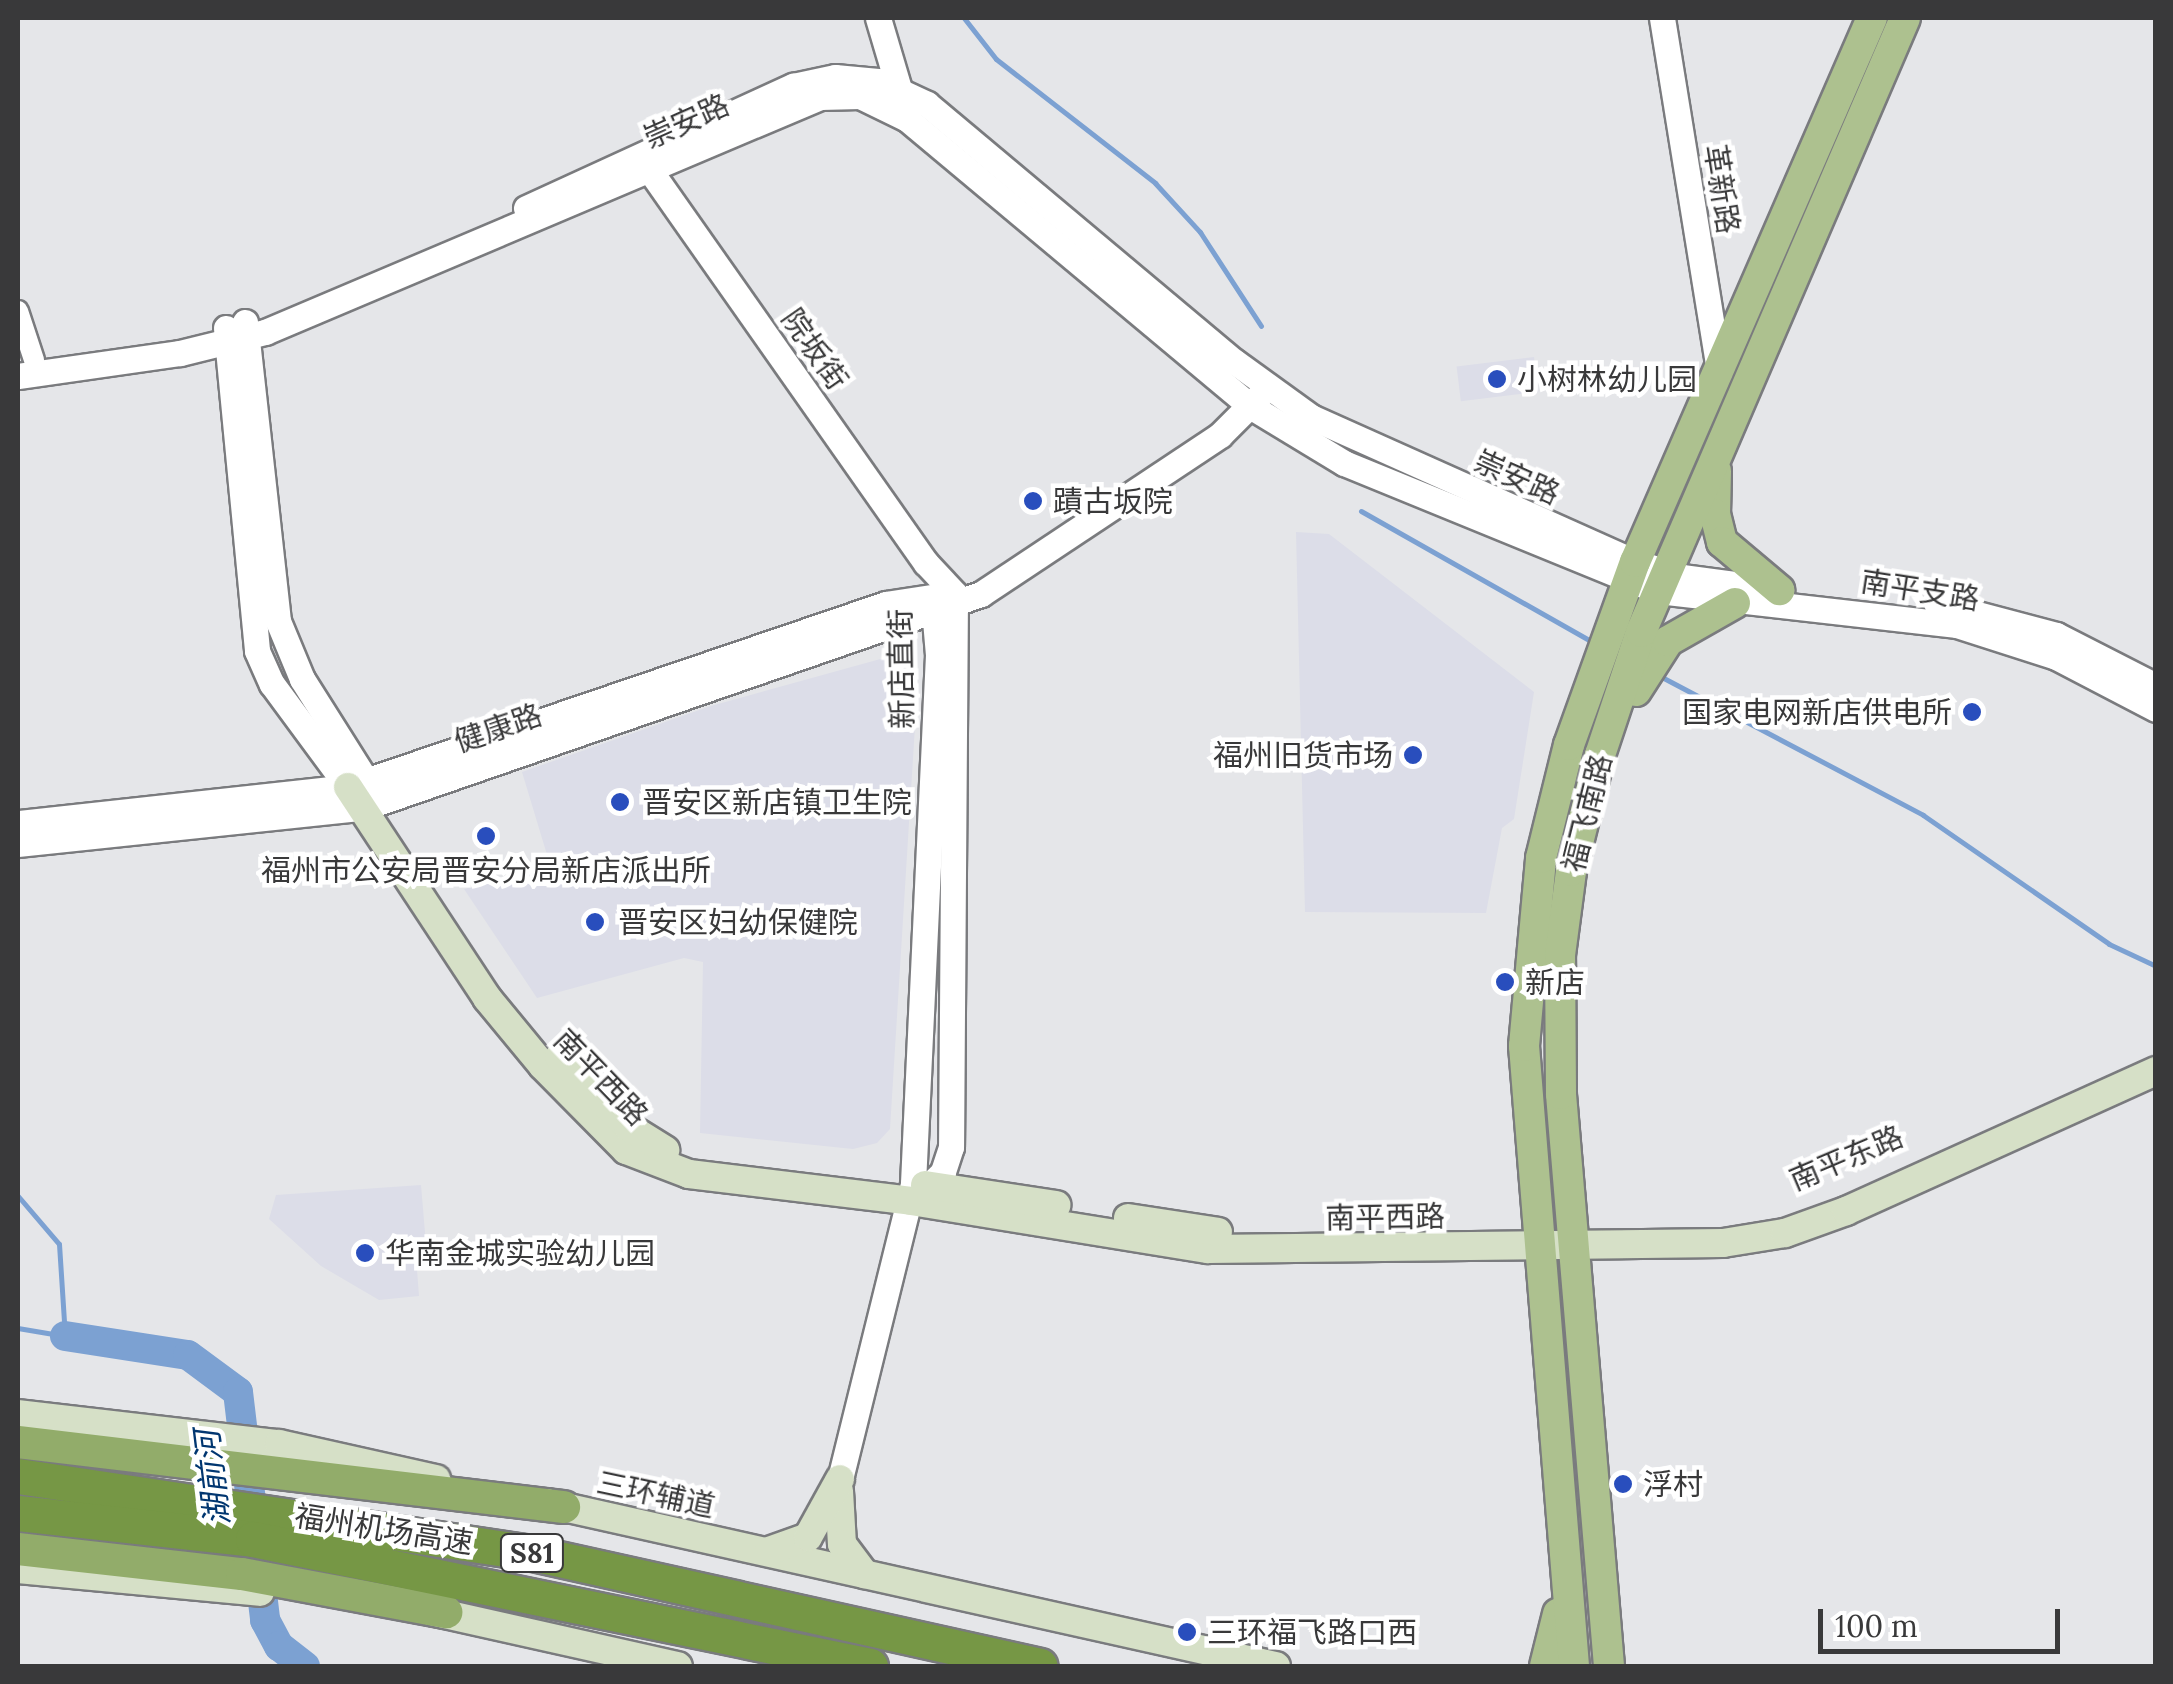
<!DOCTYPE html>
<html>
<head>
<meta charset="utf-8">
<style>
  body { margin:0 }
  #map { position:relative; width:2173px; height:1684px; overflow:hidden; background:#e5e6e9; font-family:Lora,"Noto Sans SC",serif }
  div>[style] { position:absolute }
  .built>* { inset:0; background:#dcdde8; transform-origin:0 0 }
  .stream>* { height:5px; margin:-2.5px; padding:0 2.5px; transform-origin:2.5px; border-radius:2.5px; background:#7ca1d2 }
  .river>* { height:30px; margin:-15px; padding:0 15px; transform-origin:15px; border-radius:15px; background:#7ca1d2 }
  .roads { filter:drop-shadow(2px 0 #7a7b7e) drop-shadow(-2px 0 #7a7b7e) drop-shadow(0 2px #7a7b7e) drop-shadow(0 -2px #7a7b7e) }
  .minor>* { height:20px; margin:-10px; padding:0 10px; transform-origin:10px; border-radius:10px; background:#fff }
  .tertiary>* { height:25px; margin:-12.5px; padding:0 12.5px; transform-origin:12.5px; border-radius:12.5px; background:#fff }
  .secondary>* { height:28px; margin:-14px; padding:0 14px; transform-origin:14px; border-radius:14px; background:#d6e0c7 }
  .primary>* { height:30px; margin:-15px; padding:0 15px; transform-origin:15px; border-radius:15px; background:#adc18f }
  .trunk>* { height:32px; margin:-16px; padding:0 16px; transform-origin:16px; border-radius:16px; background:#92ac6a }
  .motorway>* { height:35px; margin:-17.5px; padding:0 17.5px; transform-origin:17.5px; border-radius:17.5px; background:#769745 }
  .dots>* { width:28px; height:28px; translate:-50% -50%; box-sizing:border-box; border:5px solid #fff; border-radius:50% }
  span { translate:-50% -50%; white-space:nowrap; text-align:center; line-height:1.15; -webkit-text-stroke:9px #fff; paint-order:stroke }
  .shield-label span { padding:2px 8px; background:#fff; border:2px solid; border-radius:8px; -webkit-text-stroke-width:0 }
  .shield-label { font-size:28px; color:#39393a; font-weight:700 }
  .street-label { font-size:30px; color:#39393a }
  .poi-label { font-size:30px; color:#39393a }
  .left { translate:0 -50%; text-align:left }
  .right { translate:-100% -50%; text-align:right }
  .water-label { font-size:32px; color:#013670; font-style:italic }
  .frame { position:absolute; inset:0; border:20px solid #39393a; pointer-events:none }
  .scale { position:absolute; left:1818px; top:1609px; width:242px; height:45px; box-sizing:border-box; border:5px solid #39393a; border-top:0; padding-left:12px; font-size:30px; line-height:35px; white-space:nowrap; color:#39393a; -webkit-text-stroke:8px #fff; paint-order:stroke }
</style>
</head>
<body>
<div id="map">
  <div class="built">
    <i style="left:1534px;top:357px;width:35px;height:78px;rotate:83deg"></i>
    <i style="clip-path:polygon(1296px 532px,1329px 534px,1534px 692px,1514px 819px,1502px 828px,1486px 913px,1305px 912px)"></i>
    <i style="clip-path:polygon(884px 658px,911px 674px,917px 694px,890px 1129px,877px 1143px,853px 1149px,700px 1133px,703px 962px,684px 958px,537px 998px,464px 889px,551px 868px,522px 772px,711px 706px)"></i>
    <i style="clip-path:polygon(421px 1185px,428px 1268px,417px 1270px,419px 1296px,379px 1300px,321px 1266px,269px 1219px,276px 1195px)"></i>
  </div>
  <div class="stream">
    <i style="left:964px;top:18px;width:52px;rotate:52deg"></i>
    <i style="left:996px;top:59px;width:202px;rotate:37.9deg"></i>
    <i style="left:1155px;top:183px;width:67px;rotate:47.4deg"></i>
    <i style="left:1200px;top:232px;width:112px;rotate:57deg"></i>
    <i style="left:1361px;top:511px;width:266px;rotate:29.5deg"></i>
    <i style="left:1656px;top:674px;width:302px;rotate:27.8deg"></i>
    <i style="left:1923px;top:815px;width:226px;rotate:34.7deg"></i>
    <i style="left:2109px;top:944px;width:52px;rotate:25.1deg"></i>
    <i style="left:18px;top:1196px;width:63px;rotate:49.5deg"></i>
    <i style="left:59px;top:1244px;width:92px;rotate:86.3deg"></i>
    <i style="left:65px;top:1336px;width:48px;rotate:-170.3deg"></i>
  </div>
  <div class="river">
    <i style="left:65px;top:1336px;width:124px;rotate:8.8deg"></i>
    <i style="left:188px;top:1355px;width:62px;rotate:36.5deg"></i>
    <i style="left:238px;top:1392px;width:230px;rotate:83.2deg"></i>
    <i style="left:265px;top:1620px;width:30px;rotate:62deg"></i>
    <i style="left:279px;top:1646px;width:33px;rotate:38deg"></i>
  </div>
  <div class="roads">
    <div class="minor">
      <i style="left:18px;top:311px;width:52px;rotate:71.9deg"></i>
    </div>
    <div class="tertiary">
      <i style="left:878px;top:18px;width:84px;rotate:73.5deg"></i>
      <i style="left:1662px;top:18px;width:358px;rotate:80.8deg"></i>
      <i style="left:651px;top:172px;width:478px;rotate:54.9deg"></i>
      <i style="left:926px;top:563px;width:42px;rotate:46.9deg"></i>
      <i style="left:955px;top:594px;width:553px;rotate:90.41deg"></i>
      <i style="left:951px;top:1147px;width:26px;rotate:108deg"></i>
      <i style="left:943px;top:1172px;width:33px;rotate:136deg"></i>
      <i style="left:526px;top:208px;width:294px;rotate:-24.6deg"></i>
      <i style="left:793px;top:86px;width:43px;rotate:-12.1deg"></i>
      <i style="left:835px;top:77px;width:43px;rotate:5.3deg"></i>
      <i style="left:878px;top:81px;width:54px;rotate:25.1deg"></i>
      <i style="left:927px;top:104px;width:402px;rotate:40deg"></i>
      <i style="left:1235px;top:362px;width:94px;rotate:35.9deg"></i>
      <i style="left:1311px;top:417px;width:355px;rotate:24.1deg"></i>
      <i style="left:1635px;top:562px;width:49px;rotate:17.7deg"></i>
      <i style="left:1682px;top:577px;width:100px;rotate:7.5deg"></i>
      <i style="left:245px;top:322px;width:301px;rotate:83.7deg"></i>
      <i style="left:278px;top:621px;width:63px;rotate:67.5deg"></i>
      <i style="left:302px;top:679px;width:122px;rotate:57.7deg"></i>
      <i style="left:226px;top:328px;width:324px;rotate:84.5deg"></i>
      <i style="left:257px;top:651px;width:36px;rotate:66deg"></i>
      <i style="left:272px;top:684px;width:128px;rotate:53.6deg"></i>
      <i style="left:18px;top:376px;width:164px;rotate:-8.1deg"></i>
      <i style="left:180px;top:353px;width:88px;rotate:-13.9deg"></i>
      <i style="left:265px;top:332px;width:603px;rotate:-22.95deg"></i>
      <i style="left:820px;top:97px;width:40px;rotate:-1.4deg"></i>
      <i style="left:860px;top:96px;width:52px;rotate:26.1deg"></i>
      <i style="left:907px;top:119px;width:447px;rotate:39.9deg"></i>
      <i style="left:1250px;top:406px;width:110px;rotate:31.2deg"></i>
      <i style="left:1344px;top:463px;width:339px;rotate:22.2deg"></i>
      <i style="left:1658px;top:591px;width:301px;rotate:6.5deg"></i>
      <i style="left:1957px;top:625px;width:104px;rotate:17.9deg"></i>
      <i style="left:2056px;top:657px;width:113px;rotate:27.5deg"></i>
      <i style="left:1936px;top:603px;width:124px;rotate:14.9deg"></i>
      <i style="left:2056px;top:635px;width:112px;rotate:27deg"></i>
      <i style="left:18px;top:823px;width:332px;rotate:-6.2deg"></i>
      <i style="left:348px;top:787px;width:568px;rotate:-18.79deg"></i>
      <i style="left:886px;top:604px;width:66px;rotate:-8.7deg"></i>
      <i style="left:18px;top:844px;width:347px;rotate:-6deg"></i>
      <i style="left:363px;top:808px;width:654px;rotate:-19.1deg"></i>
      <i style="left:981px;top:594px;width:287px;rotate:-33.6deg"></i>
      <i style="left:1220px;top:435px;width:57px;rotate:-45deg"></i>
      <i style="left:840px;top:1479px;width:305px;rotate:-76.1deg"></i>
      <i style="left:913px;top:1183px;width:529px;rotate:-87.29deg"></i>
      <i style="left:938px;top:655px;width:58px;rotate:-94.9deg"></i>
    </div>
    <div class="secondary">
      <i style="left:348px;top:787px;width:253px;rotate:56.6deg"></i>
      <i style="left:487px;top:998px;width:88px;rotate:50.5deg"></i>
      <i style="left:543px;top:1066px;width:118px;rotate:45.3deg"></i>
      <i style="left:626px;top:1150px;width:67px;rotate:20.9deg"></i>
      <i style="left:689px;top:1174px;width:224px;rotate:6.9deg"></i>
      <i style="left:911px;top:1201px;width:301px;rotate:9.2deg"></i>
      <i style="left:1208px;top:1249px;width:515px;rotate:-0.67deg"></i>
      <i style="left:1723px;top:1243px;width:63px;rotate:-9.2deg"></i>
      <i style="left:1785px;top:1233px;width:65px;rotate:-19.8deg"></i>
      <i style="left:1846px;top:1211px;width:340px;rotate:-24.3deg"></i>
      <i style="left:559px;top:1057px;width:98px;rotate:45.4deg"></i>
      <i style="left:628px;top:1127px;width:44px;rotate:31.9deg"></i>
      <i style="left:925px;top:1185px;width:133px;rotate:8.7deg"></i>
      <i style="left:1128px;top:1218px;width:91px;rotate:8.8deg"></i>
      <i style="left:18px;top:1414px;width:263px;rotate:6.6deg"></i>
      <i style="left:279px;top:1444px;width:161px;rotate:12.6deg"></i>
      <i style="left:839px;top:1491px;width:53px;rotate:86.8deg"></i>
      <i style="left:842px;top:1544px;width:38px;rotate:53deg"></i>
      <i style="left:546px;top:1503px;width:748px;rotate:12.59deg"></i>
      <i style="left:769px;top:1551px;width:41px;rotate:-19.7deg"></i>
      <i style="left:808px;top:1537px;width:66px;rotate:-61.1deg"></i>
      <i style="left:18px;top:1569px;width:243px;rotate:5.4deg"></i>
      <i style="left:427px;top:1610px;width:257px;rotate:12.6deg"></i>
    </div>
    <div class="primary">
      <i style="left:1716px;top:471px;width:43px;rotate:91.3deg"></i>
      <i style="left:1715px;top:514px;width:29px;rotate:76deg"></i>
      <i style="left:1722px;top:542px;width:75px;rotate:40.1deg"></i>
      <i style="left:1636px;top:691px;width:59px;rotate:-57.4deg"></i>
      <i style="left:1668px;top:641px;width:77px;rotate:-29.6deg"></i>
      <i style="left:1545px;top:1666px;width:54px;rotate:-76deg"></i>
      <i style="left:1574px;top:1666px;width:622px;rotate:-94.61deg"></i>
      <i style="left:1524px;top:1046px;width:189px;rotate:-84.8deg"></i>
      <i style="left:1541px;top:858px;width:116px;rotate:-76.1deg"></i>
      <i style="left:1569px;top:745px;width:195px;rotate:-70.2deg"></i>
      <i style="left:1635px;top:562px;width:593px;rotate:-66.46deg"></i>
      <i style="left:1609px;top:1666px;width:574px;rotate:-94.8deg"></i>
      <i style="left:1561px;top:1094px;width:139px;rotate:-90.4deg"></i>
      <i style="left:1560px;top:955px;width:85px;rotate:-82.5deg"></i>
      <i style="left:1571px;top:871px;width:120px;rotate:-76deg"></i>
      <i style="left:1600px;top:755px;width:130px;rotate:-71.6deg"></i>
      <i style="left:1641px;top:632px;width:668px;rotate:-66.73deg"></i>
    </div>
    <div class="trunk">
      <i style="left:18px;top:1442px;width:550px;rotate:6.79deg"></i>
      <i style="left:18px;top:1549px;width:225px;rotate:6.4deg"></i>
      <i style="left:242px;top:1574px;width:208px;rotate:10.6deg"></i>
    </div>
    <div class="motorway">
      <i style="left:18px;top:1476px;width:520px;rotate:8.52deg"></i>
      <i style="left:532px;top:1553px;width:520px;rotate:12.54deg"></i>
      <i style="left:18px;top:1513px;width:236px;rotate:6.3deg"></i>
      <i style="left:253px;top:1539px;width:630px;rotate:11.63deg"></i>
    </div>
  </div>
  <div class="dots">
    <i style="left:1497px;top:379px;background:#294ebd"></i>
    <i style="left:1033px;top:501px;background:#294ebd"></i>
    <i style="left:1972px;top:712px;background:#294ebd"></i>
    <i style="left:1413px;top:755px;background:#294ebd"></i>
    <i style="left:620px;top:802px;background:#294ebd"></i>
    <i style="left:486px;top:836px;background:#294ebd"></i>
    <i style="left:595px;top:922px;background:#294ebd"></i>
    <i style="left:1505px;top:982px;background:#294ebd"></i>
    <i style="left:365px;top:1253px;background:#294ebd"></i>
    <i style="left:1623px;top:1484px;background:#294ebd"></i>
    <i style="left:1187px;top:1632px;background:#294ebd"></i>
  </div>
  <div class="shield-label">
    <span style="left:532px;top:1553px">S81</span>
  </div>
  <div class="street-label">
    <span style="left:686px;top:121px;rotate:-24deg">崇安路</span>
    <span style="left:1722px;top:189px;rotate:81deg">革新路</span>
    <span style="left:815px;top:349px;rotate:55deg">院坂街</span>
    <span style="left:1517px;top:477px;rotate:24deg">崇安路</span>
    <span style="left:1920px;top:590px;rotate:9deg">南平支路</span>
    <span style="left:901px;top:669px;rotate:-91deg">新店直街</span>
    <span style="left:498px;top:728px;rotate:-19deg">健康路</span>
    <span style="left:1587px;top:813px;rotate:-76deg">福飞南路</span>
    <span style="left:601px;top:1077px;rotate:46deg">南平西路</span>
    <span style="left:1846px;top:1158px;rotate:-23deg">南平东路</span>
    <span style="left:1385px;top:1217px;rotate:-1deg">南平西路</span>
    <span style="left:656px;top:1494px;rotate:12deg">三环辅道</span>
    <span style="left:384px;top:1529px;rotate:9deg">福州机场高速</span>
  </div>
  <div class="poi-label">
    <span class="left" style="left:1517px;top:379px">小树林幼儿园</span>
    <span class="left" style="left:1053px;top:501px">蹟古坂院</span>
    <span class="right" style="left:1952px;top:712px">国家电网新店供电所</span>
    <span class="right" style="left:1393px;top:755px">福州旧货市场</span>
    <span class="left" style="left:642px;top:802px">晋安区新店镇卫生院</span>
    <span style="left:486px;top:870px">福州市公安局晋安分局新店派出所</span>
    <span class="left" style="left:618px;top:922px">晋安区妇幼保健院</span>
    <span class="left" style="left:1525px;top:982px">新店</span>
    <span class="left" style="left:385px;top:1253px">华南金城实验幼儿园</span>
    <span class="left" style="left:1643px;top:1484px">浮村</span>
    <span class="left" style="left:1207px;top:1632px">三环福飞路口西</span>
  </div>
  <div class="water-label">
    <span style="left:213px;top:1478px;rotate:-97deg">湖前河</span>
  </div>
  <div class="frame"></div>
  <div class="scale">100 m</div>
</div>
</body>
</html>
